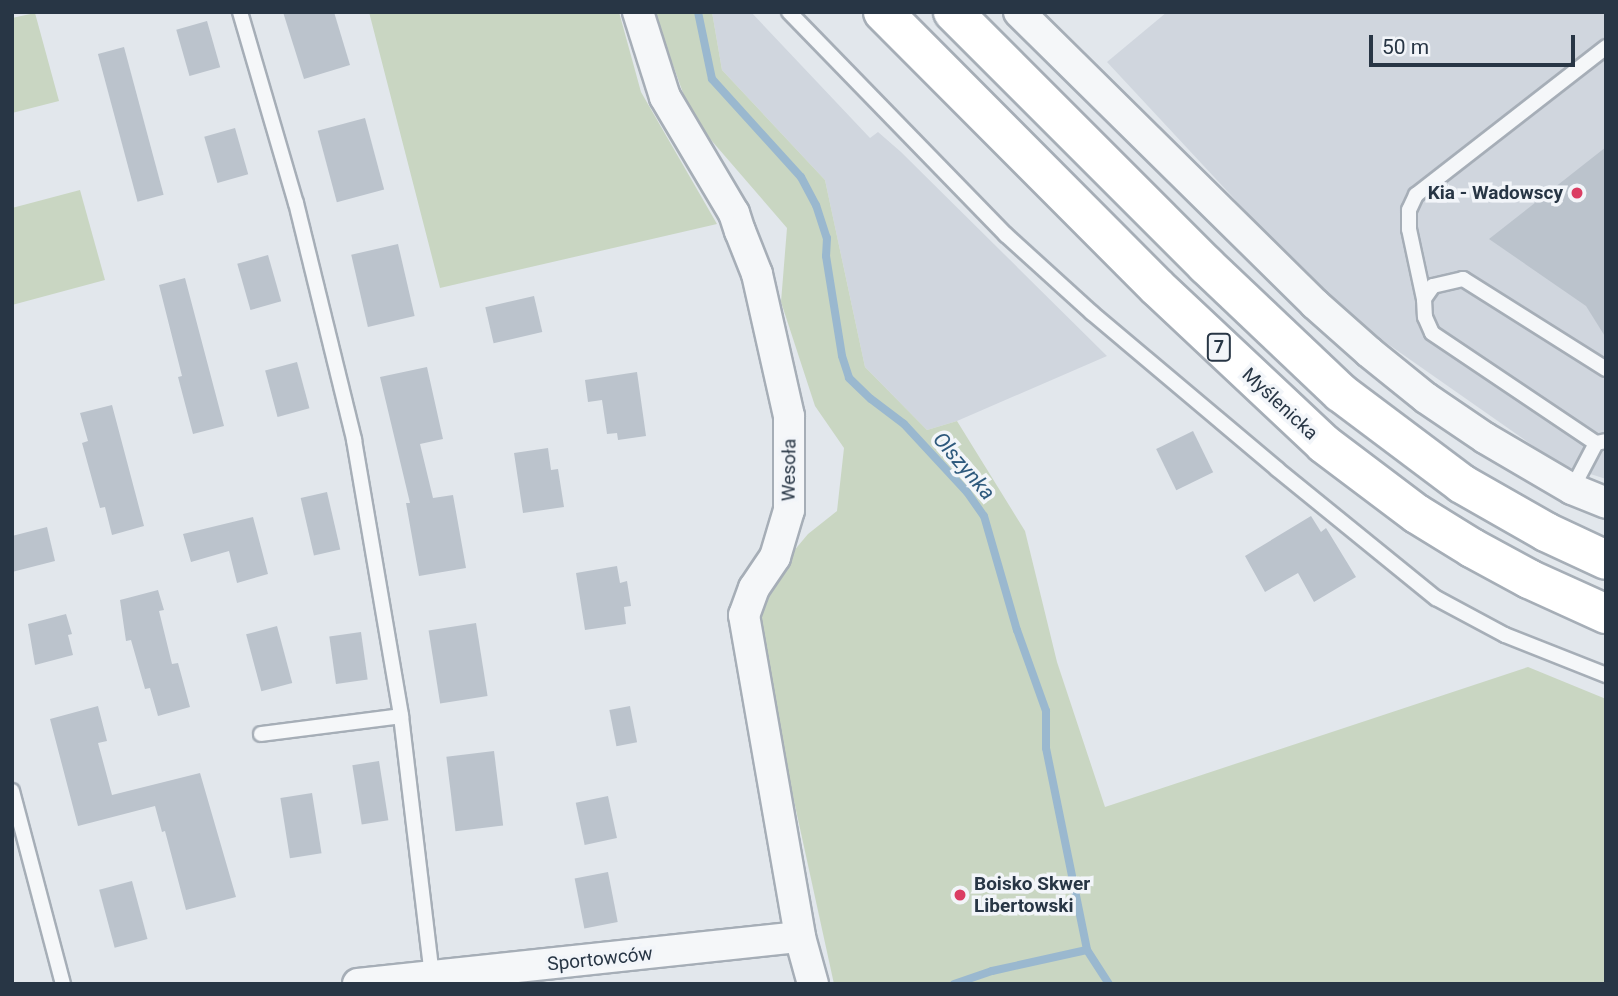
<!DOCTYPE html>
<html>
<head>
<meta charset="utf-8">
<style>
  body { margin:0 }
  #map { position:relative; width:1618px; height:996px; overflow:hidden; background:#e2e7ec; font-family:Roboto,sans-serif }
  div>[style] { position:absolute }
  .built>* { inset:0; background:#d0d6de }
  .green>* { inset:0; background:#c9d6c2 }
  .stream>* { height:8px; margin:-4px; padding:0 4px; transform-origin:4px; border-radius:4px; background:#9ab8cf }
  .building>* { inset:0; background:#bbc3cc; transform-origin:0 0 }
  .roads { filter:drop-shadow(2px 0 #a6aeb7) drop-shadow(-2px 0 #a6aeb7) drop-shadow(0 2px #a6aeb7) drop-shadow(0 -2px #a6aeb7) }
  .lane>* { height:14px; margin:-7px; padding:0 7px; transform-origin:7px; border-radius:7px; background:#f5f7f9 }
  .street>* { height:30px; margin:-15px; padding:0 15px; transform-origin:15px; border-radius:15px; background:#f5f7f9 }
  .highway>* { height:38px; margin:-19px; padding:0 19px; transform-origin:19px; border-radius:19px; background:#fff }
  .dots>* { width:19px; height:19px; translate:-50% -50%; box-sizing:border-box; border:4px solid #f2f5f9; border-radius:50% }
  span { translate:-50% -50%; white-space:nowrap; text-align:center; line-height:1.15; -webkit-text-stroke:7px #f2f5f9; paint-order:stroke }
  .shield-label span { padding:2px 5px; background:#f2f5f9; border:2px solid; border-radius:5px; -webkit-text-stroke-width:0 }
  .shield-label { font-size:18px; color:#283645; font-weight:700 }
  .poi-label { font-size:19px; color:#283645; font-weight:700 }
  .right { translate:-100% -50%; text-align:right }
  .left { translate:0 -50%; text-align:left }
  .street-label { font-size:19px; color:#283645 }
  .water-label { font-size:21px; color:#2e597d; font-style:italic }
  .frame { position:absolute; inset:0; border:14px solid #283645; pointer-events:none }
  .scale { position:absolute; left:1369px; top:35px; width:206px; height:32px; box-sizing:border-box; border:4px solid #283645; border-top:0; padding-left:9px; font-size:21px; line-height:24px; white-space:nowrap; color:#283645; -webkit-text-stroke:5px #f2f5f9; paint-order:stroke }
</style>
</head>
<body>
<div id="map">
  <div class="built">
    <i style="clip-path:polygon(712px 12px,751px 12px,870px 138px,878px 132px,901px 152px,1107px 356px,957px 421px,927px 430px,865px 367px,825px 180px,722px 70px)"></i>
    <i style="clip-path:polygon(1167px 12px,1606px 12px,1606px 479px,1559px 464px,1335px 307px,1107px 62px)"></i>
  </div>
  <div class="green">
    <i style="clip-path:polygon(369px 12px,619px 12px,641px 92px,717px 224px,440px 288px)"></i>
    <i style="clip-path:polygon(654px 12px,712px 12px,722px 70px,825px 180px,865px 367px,927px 430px,957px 421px,1025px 531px,1057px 662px,1105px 807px,1528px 667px,1606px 699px,1606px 984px,834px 984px,752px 609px,772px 577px,808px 534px,837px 511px,844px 448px,815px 406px,781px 302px,787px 228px,692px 118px)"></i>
    <i style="clip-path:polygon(35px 13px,59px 101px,12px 113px,12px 18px)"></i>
    <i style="clip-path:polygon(80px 190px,105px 280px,12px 305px,12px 208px)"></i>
  </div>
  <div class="stream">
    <i style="left:698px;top:12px;width:68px;rotate:78.2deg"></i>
    <i style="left:712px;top:79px;width:132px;rotate:47.8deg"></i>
    <i style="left:801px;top:177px;width:32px;rotate:62deg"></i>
    <i style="left:816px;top:205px;width:35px;rotate:72deg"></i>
    <i style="left:827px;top:238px;width:18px;rotate:93deg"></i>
    <i style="left:826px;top:256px;width:101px;rotate:80.9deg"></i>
    <i style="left:842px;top:356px;width:23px;rotate:72deg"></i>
    <i style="left:849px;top:378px;width:30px;rotate:44deg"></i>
    <i style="left:871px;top:399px;width:41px;rotate:37.1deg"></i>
    <i style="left:904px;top:424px;width:93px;rotate:47.2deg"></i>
    <i style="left:967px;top:492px;width:29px;rotate:55deg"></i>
    <i style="left:984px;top:516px;width:119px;rotate:73.9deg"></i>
    <i style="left:1017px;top:630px;width:86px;rotate:70.3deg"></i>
    <i style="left:1046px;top:711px;width:37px;rotate:90deg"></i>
    <i style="left:1046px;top:748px;width:206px;rotate:78.5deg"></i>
    <i style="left:1087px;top:950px;width:40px;rotate:57.1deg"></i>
    <i style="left:954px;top:984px;width:40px;rotate:-18.9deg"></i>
    <i style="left:992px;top:971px;width:97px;rotate:-12.5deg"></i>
  </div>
  <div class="building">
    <i style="clip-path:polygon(283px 12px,334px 12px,350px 65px,304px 79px)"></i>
    <i style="left:207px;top:21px;width:48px;height:32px;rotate:74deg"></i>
    <i style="left:124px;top:47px;width:153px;height:27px;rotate:75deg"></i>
    <i style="left:365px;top:118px;width:74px;height:49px;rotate:75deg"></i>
    <i style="left:235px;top:128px;width:48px;height:32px;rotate:74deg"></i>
    <i style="clip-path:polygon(1606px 147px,1606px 338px,1586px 306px,1489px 239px)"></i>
    <i style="left:398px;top:244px;width:74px;height:48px;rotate:77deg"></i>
    <i style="left:268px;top:255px;width:48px;height:32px;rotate:74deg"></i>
    <i style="clip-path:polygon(185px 278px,224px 426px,193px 434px,178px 377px,182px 376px,159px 285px)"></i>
    <i style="left:534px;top:296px;width:37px;height:50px;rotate:77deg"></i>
    <i style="left:297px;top:362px;width:48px;height:33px;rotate:75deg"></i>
    <i style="clip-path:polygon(427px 367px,443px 439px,420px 444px,433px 498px,453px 495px,466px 568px,419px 576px,406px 503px,410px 503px,380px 377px)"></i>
    <i style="clip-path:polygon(637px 372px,646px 436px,618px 440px,617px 433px,607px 434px,602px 400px,588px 402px,585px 380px)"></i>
    <i style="clip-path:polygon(112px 405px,144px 526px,112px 535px,105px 507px,100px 508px,82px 443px,88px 441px,80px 413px)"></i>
    <i style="left:1193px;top:431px;width:46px;height:41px;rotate:64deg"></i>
    <i style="clip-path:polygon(548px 448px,551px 470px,558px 469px,564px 507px,523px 513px,514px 453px)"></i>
    <i style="left:327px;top:492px;width:59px;height:27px;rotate:77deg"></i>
    <i style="clip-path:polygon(1311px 516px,1321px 532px,1326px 528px,1356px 577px,1314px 602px,1298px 573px,1265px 592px,1245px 556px)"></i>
    <i style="clip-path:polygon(253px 517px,268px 574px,237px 583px,229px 551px,191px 562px,183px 534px)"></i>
    <i style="clip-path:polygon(47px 527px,55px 561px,12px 572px,12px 536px)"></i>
    <i style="clip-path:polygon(617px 566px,620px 583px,627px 581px,631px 606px,624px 607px,626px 624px,585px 630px,576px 573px)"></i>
    <i style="clip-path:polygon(158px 590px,164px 610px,159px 611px,172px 664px,178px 663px,190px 707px,158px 716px,150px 688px,145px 689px,131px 640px,126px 641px,120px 600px)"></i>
    <i style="clip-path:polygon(66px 614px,72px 634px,68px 635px,73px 655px,35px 665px,28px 624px)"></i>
    <i style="left:476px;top:623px;width:74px;height:48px;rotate:81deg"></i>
    <i style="left:277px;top:626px;width:59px;height:32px;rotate:75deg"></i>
    <i style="left:361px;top:632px;width:48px;height:32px;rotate:82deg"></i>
    <i style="clip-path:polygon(98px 706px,107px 741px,98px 743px,112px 795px,200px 773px,236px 897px,186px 910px,165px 831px,162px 832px,155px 806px,78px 826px,50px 719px)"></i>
    <i style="left:630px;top:706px;width:37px;height:21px;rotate:79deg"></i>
    <i style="left:494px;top:751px;width:75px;height:48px;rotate:83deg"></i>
    <i style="left:379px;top:761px;width:60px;height:27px;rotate:81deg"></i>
    <i style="left:312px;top:793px;width:61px;height:32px;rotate:81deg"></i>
    <i style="left:608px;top:796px;width:43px;height:33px;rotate:78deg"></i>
    <i style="left:608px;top:872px;width:51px;height:34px;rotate:79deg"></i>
    <i style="left:132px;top:881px;width:60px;height:34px;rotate:75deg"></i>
  </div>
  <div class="roads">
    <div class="lane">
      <i style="left:240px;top:12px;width:199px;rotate:73.7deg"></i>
      <i style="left:296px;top:203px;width:244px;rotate:76.2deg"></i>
      <i style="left:354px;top:440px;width:280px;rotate:80.3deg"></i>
      <i style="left:401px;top:716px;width:261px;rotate:83.2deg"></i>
      <i style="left:789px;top:12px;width:311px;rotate:45.8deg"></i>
      <i style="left:1006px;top:235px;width:116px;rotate:42.2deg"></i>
      <i style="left:1092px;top:313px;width:242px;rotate:40.1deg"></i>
      <i style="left:1277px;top:469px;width:205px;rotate:39.1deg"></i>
      <i style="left:1436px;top:598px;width:78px;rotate:28.2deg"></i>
      <i style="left:1505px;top:635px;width:109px;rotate:21.6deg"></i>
      <i style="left:1424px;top:299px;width:72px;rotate:-102.1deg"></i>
      <i style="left:1409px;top:229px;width:19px;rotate:-90deg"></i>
      <i style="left:1409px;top:210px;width:17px;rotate:-65deg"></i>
      <i style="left:1416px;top:195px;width:241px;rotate:-37.9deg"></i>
      <i style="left:1606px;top:369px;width:169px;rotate:-147.8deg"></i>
      <i style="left:1463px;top:279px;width:31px;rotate:167deg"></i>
      <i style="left:1433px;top:286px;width:16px;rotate:125deg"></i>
      <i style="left:1424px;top:299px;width:18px;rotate:87deg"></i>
      <i style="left:1425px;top:317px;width:17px;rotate:66deg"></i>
      <i style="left:1432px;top:333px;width:197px;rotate:33.9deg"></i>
      <i style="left:1596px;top:443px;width:10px;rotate:-11deg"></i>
      <i style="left:1572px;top:489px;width:52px;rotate:-62.4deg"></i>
      <i style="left:261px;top:734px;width:141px;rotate:-7.3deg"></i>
      <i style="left:12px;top:791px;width:200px;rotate:75.2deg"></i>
    </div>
    <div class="street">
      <i style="left:638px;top:12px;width:89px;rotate:72.4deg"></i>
      <i style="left:665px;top:97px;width:135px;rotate:59.3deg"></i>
      <i style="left:734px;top:213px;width:19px;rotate:72deg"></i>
      <i style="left:740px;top:231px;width:46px;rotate:68.4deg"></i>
      <i style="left:757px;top:274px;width:146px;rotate:77.3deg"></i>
      <i style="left:789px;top:416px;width:94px;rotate:90deg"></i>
      <i style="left:789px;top:510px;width:49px;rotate:106.6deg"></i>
      <i style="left:775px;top:557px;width:37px;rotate:124deg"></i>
      <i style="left:754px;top:588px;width:29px;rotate:110deg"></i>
      <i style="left:744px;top:615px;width:327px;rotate:80.1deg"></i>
      <i style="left:800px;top:937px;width:49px;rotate:74.5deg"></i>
      <i style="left:1019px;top:12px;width:416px;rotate:44.6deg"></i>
      <i style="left:1315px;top:304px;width:72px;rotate:41.6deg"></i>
      <i style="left:1369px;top:352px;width:73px;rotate:38.9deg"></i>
      <i style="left:1426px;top:398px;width:71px;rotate:34.1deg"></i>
      <i style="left:1485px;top:438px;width:101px;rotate:30.4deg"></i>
      <i style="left:1572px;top:489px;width:37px;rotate:22deg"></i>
      <i style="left:358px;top:984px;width:444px;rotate:-6.1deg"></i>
    </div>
    <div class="highway">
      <i style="left:883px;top:12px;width:388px;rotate:45.1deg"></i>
      <i style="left:1157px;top:287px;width:229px;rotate:43.2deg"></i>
      <i style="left:1324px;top:444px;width:116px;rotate:37deg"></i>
      <i style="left:1417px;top:514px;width:65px;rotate:31.7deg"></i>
      <i style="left:1472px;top:548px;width:65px;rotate:28.5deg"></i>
      <i style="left:1529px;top:579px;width:85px;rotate:24.4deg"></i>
      <i style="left:953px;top:12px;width:358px;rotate:45deg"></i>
      <i style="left:1206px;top:265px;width:186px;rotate:43.5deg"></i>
      <i style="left:1341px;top:393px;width:151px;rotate:36.9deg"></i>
      <i style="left:1462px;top:484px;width:97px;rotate:29.7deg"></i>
      <i style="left:1546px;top:532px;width:66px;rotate:25deg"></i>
    </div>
  </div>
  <div class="dots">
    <i style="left:1577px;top:193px;background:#db3d63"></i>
    <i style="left:960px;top:895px;background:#db3d63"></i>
  </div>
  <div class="shield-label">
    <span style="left:1219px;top:347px">7</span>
  </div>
  <div class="poi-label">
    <span class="right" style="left:1563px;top:193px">Kia - Wadowscy</span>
    <span class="left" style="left:974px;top:895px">Boisko Skwer<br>Libertowski</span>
  </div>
  <div class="street-label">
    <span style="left:1280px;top:404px;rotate:43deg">Myślenicka</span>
    <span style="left:789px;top:470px;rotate:-89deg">Wesoła</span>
    <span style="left:600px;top:959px;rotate:-6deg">Sportowców</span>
  </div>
  <div class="water-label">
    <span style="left:964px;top:466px;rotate:49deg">Olszynka</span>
  </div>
  <div class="frame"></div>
  <div class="scale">50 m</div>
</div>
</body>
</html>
